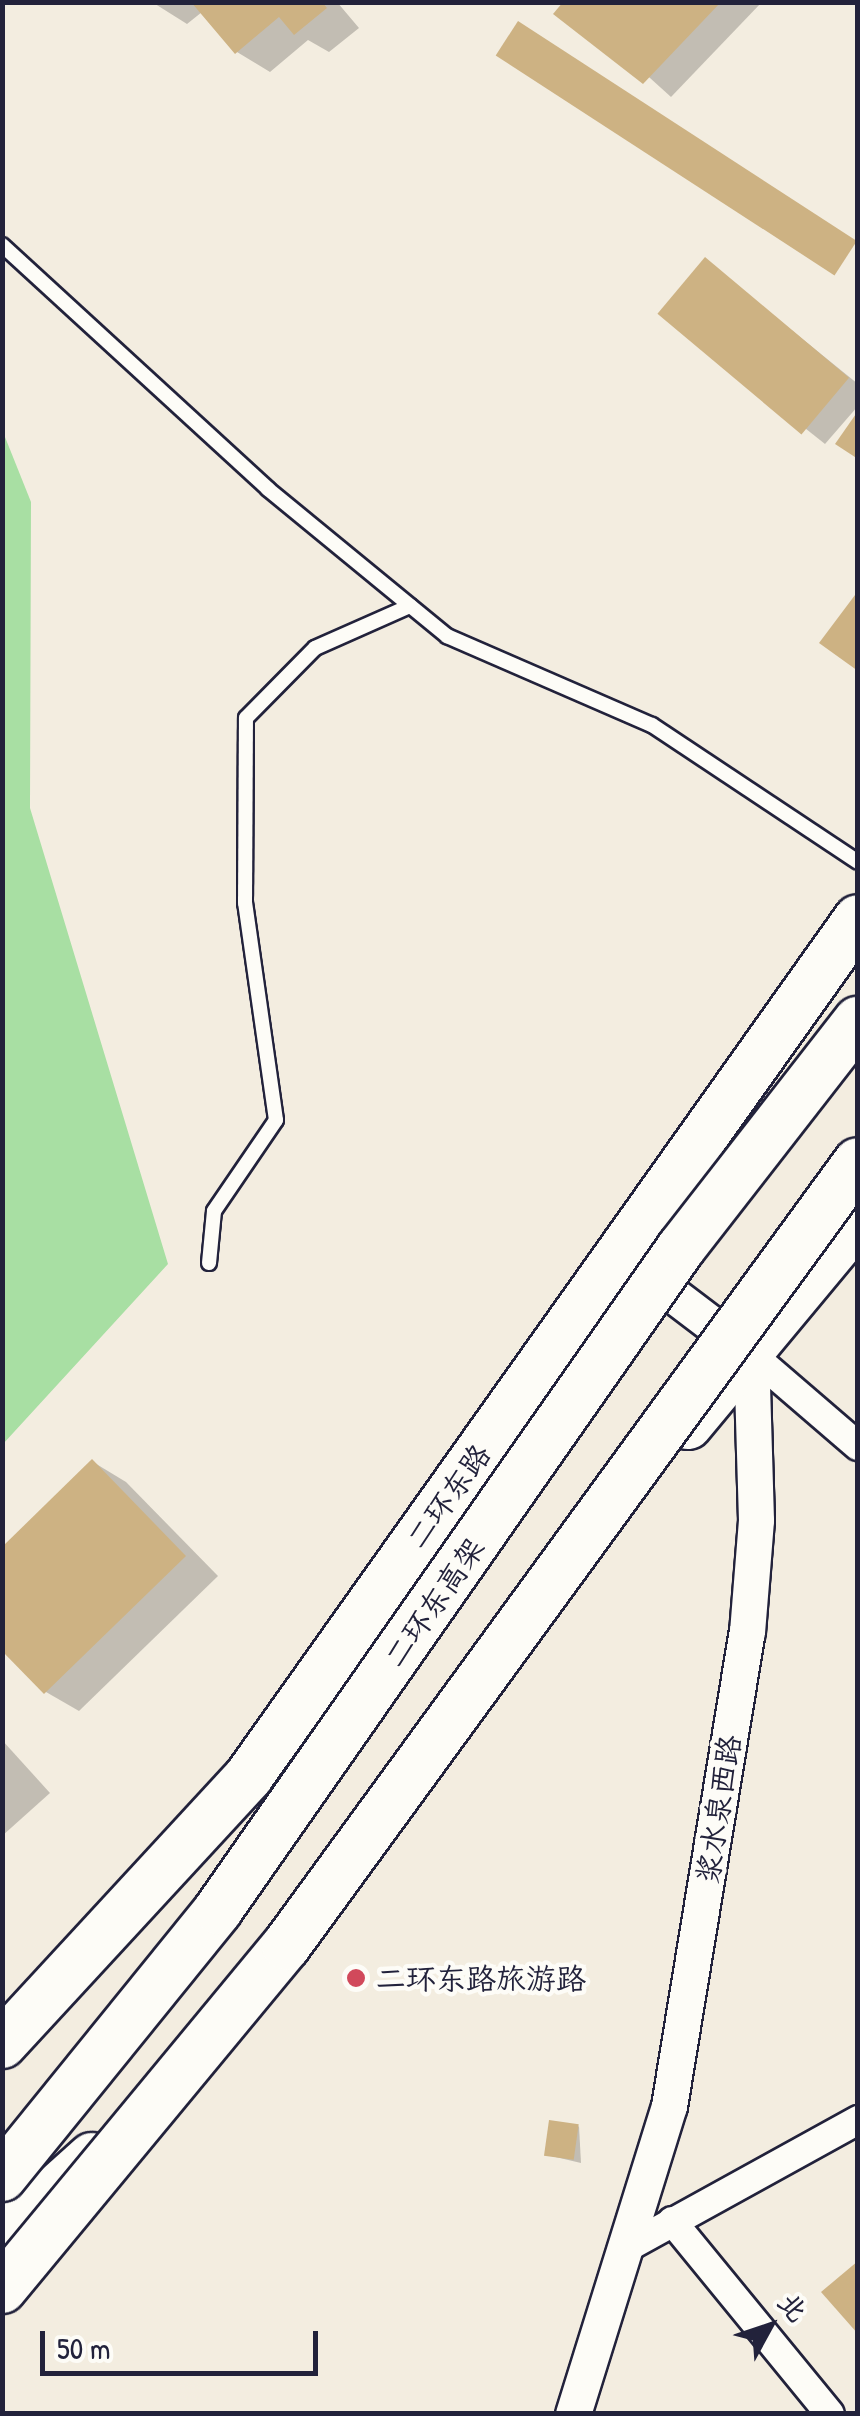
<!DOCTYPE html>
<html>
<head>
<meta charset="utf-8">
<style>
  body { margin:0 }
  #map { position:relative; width:860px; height:2416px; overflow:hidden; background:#f3ede0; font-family:"Patrick Hand","LXGW WenKai TC",sans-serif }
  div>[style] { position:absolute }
  .green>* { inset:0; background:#a8dfa3 }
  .shadow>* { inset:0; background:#0003 }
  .building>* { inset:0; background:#cdb283; transform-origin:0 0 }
  .roads { filter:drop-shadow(2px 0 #22223b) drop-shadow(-2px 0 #22223b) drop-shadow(0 2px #22223b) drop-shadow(0 -2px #22223b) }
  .service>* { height:14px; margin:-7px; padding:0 7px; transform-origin:7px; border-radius:7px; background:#fdfcf7 }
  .minor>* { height:28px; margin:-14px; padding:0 14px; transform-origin:14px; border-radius:14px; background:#fdfcf7 }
  .tertiary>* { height:35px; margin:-17.5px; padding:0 17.5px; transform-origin:17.5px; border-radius:17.5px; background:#fdfcf7 }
  .trunk>* { height:48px; margin:-24px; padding:0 24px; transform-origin:24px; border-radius:24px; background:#fdfcf7 }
  .bridges { filter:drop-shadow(2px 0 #22223b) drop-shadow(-2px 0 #22223b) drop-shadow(0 2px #22223b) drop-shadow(0 -2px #22223b) }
  .trunk-bridge>* { height:48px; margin:-24px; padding:0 24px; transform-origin:24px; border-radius:24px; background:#fdfcf7 }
  .dots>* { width:28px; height:28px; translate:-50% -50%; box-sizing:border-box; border:5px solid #fdfcf7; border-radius:50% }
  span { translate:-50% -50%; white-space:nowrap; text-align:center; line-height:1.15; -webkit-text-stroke:9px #fdfcf7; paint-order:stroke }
  .street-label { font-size:30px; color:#22223b }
  .poi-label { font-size:30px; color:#22223b }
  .left { translate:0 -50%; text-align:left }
  .frame { position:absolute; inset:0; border:5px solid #22223b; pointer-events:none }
  .north { position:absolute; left:720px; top:2276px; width:100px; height:100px; -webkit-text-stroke:8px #fdfcf7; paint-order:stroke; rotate:50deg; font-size:28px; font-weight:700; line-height:40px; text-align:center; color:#22223b }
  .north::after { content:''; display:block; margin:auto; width:35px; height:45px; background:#22223b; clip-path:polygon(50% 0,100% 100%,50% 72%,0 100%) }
  .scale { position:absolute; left:40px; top:2331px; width:278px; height:45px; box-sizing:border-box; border:5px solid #22223b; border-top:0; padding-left:12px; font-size:30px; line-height:35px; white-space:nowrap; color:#22223b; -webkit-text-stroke:8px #fdfcf7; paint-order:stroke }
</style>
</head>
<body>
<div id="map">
  <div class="green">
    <i style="clip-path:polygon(3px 432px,31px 502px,30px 808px,168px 1264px,3px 1444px)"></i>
  </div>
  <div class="shadow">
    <i style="clip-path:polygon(152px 2px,337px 2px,359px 28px,329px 52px,308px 40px,270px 72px,237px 52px,202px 12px,187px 24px)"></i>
    <i style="clip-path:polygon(566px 2px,762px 2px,671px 97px)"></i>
    <i style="clip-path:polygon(705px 260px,858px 384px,858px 406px,825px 444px,661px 314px)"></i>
    <i style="clip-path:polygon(93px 1462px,126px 1482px,218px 1576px,79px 1711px,46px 1692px)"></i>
    <i style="clip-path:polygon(2px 1740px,50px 1793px,2px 1836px)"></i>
    <i style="clip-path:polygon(579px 2126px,581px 2163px,547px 2155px)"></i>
  </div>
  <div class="building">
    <i style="clip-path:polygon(191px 2px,322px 2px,327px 8px,294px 35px,279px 17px,235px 54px)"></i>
    <i style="clip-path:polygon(563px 2px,721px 2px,643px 84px,553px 14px)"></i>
    <i style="left:518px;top:21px;width:404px;height:41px;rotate:33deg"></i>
    <i style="left:705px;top:257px;width:188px;height:74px;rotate:40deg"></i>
    <i style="clip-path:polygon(858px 411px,858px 459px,835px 444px)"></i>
    <i style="clip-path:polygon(858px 591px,858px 671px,819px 643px)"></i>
    <i style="clip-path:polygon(92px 1459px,186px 1556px,44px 1694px,2px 1651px,2px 1547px)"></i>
    <i style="left:549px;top:2120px;width:30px;height:36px;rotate:8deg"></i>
    <i style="clip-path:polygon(858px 2261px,858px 2334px,821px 2292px)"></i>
  </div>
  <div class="roads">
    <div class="service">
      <i style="left:2px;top:245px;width:361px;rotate:42.5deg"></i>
      <i style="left:268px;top:489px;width:232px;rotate:39.4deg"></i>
      <i style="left:447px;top:636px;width:223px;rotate:23.5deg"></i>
      <i style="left:652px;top:725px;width:247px;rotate:33.6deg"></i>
      <i style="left:209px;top:1263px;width:52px;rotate:-84.5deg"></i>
      <i style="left:214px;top:1211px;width:110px;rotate:-55.7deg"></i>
      <i style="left:276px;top:1120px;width:219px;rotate:-98.1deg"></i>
      <i style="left:245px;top:903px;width:185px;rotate:-89.7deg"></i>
      <i style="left:246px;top:718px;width:98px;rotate:-45.4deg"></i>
      <i style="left:315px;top:648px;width:104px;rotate:-23.9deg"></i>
    </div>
    <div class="minor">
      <i style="left:751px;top:1354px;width:141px;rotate:40.7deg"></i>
      <i style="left:672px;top:2221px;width:249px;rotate:50.7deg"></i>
      <i style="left:628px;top:2247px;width:263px;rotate:-28.9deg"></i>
    </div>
    <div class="tertiary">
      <i style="left:573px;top:2414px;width:323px;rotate:-72.7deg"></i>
      <i style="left:669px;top:2106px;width:480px;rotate:-80.7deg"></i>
      <i style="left:747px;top:1632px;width:112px;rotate:-85.4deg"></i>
      <i style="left:756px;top:1520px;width:166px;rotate:-91.7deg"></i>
      <i style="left:751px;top:1354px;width:141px;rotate:-142.8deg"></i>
    </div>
    <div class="trunk">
      <i style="left:688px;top:1425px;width:266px;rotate:-50.3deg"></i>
      <i style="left:2px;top:2044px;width:364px;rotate:-47.3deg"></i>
      <i style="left:249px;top:1776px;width:1051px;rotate:-54.6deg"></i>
      <i style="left:2px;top:2238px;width:121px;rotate:-42deg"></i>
    </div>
  </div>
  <div class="bridges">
    <div class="trunk-bridge">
      <i style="left:2px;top:2177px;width:343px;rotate:-51deg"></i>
      <i style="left:218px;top:1910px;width:808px;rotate:-55.03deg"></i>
      <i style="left:681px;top:1248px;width:288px;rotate:-52.1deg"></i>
      <i style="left:2px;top:2289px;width:445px;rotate:-50.4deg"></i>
      <i style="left:286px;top:1946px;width:970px;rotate:-53.89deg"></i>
    </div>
  </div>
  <div class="dots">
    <i style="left:356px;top:1978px;background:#d1495b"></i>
  </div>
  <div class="street-label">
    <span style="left:448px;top:1496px;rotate:-54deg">二环东路</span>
    <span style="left:434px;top:1602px;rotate:-55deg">二环东高架</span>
    <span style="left:718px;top:1809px;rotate:-81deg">浆水泉西路</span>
  </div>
  <div class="poi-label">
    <span class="left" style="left:376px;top:1978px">二环东路旅游路</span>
  </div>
  <div class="frame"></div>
  <div class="north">北</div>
  <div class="scale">50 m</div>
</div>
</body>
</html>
